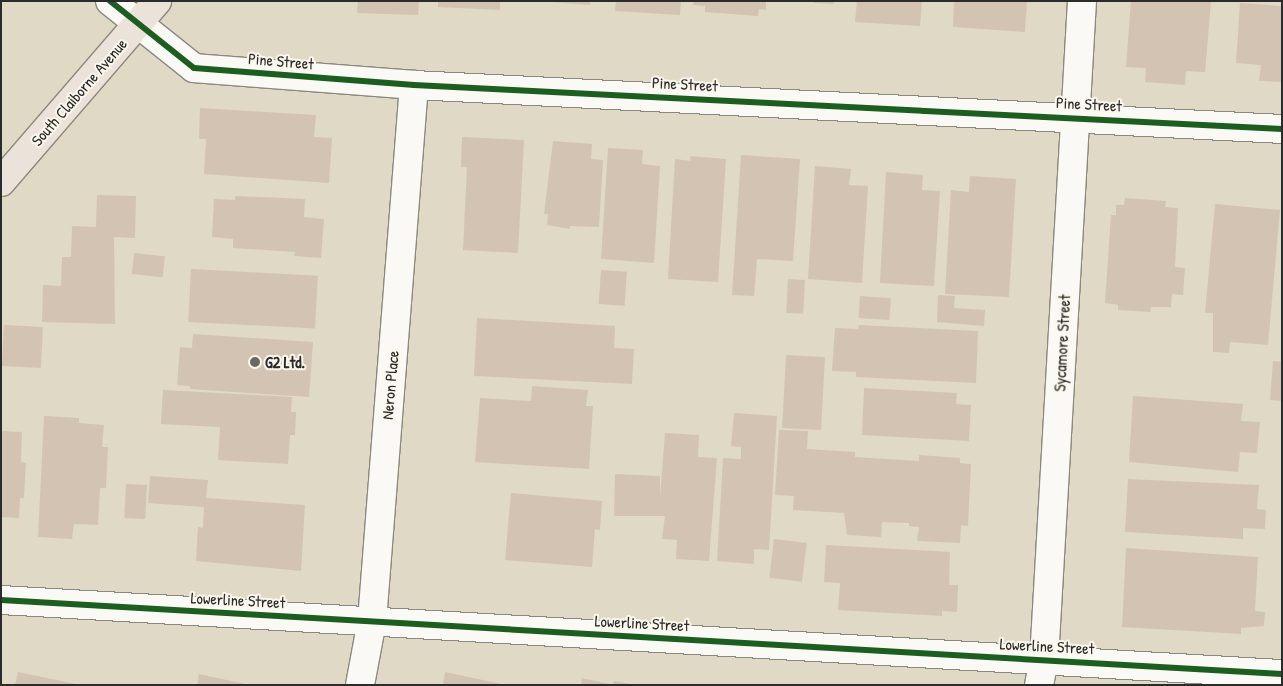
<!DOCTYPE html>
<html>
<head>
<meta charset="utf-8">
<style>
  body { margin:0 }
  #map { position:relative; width:1283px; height:686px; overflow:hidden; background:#e0d9c6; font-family:"Patrick Hand",sans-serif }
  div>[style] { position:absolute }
  .building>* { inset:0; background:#d3c3b3; transform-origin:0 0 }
  .roads { filter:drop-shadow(1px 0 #8b887e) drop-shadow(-1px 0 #8b887e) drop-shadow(0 1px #8b887e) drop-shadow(0 -1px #8b887e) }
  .street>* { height:28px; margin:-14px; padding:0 14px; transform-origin:14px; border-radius:14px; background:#faf9f6 }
  .primary>* { height:28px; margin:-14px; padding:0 14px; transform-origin:14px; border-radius:14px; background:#ebe3da }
  .cycleway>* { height:6px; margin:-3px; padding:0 3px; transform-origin:3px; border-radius:3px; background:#1b5e20 }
  .dots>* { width:14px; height:14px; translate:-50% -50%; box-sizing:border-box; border:2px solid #fbf7ec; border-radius:50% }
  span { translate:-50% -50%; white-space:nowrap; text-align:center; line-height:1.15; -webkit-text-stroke:4px #fbf7ec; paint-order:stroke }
  .street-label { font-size:16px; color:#2b2b2b }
  .poi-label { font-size:16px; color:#2b2b2b; font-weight:700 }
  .left { translate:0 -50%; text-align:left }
  .frame { position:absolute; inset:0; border:2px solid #2b2b2b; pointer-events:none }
</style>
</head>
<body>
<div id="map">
  <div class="building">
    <i style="clip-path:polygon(358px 1px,419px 1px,418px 15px,357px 13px)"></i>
    <i style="clip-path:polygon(438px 1px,500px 1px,500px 10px,438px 7px)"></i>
    <i style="clip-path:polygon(538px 1px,590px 1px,590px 5px)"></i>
    <i style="clip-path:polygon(616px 1px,681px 1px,680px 15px,615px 11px)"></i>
    <i style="clip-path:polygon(694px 1px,766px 1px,766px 10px,759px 9px,758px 16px,705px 12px,705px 6px,693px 5px)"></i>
    <i style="clip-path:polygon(814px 1px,834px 1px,834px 4px,814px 3px)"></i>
    <i style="clip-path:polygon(857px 1px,922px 1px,920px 26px,855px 22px)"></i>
    <i style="clip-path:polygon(954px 1px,1027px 1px,1025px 32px,953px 27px)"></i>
    <i style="clip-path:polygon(1131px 1px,1211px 2px,1205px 72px,1186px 71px,1185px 85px,1145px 82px,1146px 68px,1126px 67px)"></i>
    <i style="clip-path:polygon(1240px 3px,1282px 6px,1282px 82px,1259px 81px,1261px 65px,1236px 63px)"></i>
    <i style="clip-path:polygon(200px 108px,316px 115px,314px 137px,332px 138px,329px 183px,204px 174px,206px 139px,199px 139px)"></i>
    <i style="clip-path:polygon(462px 137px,524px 140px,518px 253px,463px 250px,467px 167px,461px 167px)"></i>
    <i style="clip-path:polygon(553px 141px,592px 144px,591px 159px,603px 160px,599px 227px,570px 226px,570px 229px,547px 225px,548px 214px,544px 214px)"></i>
    <i style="clip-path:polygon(608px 148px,643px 150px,642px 164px,660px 166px,654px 263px,601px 259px)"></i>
    <i style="clip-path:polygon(741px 155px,800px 159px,793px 261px,757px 259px,754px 296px,732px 295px)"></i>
    <i style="clip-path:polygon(690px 156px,726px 159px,718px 282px,668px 279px,675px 159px,691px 161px)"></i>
    <i style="clip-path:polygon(815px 166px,851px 169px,849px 185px,868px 186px,862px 283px,808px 279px)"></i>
    <i style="clip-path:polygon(886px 172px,923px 175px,922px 190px,940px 191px,934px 286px,880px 283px)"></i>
    <i style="clip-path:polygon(970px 176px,1016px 179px,1009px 297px,945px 294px,951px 190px,969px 192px)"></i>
    <i style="clip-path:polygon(97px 195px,136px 196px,135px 238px,114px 237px,115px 324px,42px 322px,43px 285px,61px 286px,62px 257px,71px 257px,72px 226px,96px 227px)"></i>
    <i style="clip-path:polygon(235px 196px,305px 199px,304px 217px,324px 219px,321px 258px,294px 256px,295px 252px,233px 248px,233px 239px,212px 237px,214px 199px,235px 200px)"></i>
    <i style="clip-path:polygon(1125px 198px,1166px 201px,1165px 207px,1178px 208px,1175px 267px,1185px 268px,1183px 295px,1172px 294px,1171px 307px,1151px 307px,1150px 312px,1118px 310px,1118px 305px,1105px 303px,1111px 215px,1116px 215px,1116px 205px,1124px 205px)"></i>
    <i style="clip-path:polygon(1215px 204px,1280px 210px,1268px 345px,1230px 342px,1229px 353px,1213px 352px,1213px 313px,1205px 313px)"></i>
    <i style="left:134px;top:253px;width:31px;height:21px;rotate:6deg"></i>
    <i style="left:191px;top:269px;width:127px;height:53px;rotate:3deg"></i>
    <i style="left:601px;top:270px;width:26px;height:34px;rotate:4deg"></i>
    <i style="left:788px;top:279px;width:17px;height:34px;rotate:3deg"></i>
    <i style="clip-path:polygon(938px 295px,955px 296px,954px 308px,985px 310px,984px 326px,937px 322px)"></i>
    <i style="left:860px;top:296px;width:31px;height:22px;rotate:4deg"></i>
    <i style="clip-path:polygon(477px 318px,615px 326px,614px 348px,634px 349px,632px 384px,474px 376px)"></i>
    <i style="left:4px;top:325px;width:39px;height:41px;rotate:3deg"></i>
    <i style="clip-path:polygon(859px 325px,978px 331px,976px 383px,856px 377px,856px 372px,832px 371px,835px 328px,858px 329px)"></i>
    <i style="clip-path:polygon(193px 334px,313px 342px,309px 397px,190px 389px,190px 386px,177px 385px,180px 347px,192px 348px)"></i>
    <i style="left:786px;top:355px;width:39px;height:73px;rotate:3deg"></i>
    <i style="clip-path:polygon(1273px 361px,1282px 362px,1282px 401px,1270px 400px)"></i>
    <i style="clip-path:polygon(532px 386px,588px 390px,586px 406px,593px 406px,589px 469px,475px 462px,480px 398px,531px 401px)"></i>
    <i style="clip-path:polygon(864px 388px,957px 393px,956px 404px,971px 405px,969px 441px,862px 435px)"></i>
    <i style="clip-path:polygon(163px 390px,292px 397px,291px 412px,296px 412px,295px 435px,290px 435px,288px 464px,218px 460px,220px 427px,161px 424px)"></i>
    <i style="clip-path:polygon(1133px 396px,1243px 404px,1241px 421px,1260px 422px,1257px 453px,1240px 452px,1238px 472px,1129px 462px)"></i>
    <i style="clip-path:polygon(734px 413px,777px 416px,769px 550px,754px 549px,754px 564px,717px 561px,723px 458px,741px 459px,741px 447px,731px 446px)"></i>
    <i style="clip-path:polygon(44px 416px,79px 418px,79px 423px,104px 425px,102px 447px,108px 447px,106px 488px,100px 488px,98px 525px,74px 524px,72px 539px,38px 537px)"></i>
    <i style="clip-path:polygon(779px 430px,808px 431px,807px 449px,855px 452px,855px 457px,919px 461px,919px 455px,960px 458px,960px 463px,971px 464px,968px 526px,961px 525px,960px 543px,917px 541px,919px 527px,909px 526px,909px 523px,882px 522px,881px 537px,847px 535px,844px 513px,793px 510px,794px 496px,775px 495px)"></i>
    <i style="clip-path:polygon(1px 431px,22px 432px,21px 462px,26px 463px,24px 498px,20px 498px,19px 518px,1px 517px)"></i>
    <i style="clip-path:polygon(665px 433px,699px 435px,698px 457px,717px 458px,709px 561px,676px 559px,677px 540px,662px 539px,665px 516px,614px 516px,615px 474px,660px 476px,660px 497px)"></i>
    <i style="clip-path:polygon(150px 476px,208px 480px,206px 498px,305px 505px,301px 571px,196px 561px,198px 527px,203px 528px,204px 507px,148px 503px)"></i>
    <i style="clip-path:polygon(1128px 479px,1259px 485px,1257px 509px,1266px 510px,1265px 529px,1243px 528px,1243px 539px,1125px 532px)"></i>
    <i style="left:126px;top:484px;width:21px;height:34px;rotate:3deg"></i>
    <i style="clip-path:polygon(511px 493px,602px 501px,600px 530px,595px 529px,592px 567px,505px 560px)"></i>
    <i style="left:774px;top:539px;width:33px;height:39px;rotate:7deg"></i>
    <i style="clip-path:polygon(826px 545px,950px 552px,949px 585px,958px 585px,957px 612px,942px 611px,942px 616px,838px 610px,840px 583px,824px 582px)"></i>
    <i style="clip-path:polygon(1126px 548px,1258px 557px,1255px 611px,1265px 612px,1264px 626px,1241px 628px,1241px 634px,1122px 627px)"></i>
    <i style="clip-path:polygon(18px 672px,76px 684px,76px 685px,15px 685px)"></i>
    <i style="clip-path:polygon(445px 672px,501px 684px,500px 685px,443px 685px)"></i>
    <i style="clip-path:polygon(199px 674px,245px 684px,245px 685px,197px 685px)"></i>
    <i style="clip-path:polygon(582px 678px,609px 684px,609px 685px,581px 685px)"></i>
    <i style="clip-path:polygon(614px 681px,631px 684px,631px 685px,613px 685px)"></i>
  </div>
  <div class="roads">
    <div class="street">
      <i style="left:110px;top:1px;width:107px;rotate:38.6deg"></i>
      <i style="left:194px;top:68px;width:221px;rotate:4.4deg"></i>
      <i style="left:414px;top:85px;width:869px;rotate:2.9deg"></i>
      <i style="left:1px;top:600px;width:1283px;rotate:3.31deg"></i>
      <i style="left:360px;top:685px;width:65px;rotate:-79.4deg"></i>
      <i style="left:372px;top:621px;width:538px;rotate:-85.52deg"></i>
      <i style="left:1039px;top:685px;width:25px;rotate:-79deg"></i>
      <i style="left:1044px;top:660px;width:660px;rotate:-86.7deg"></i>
    </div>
    <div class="primary">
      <i style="left:1px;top:182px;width:239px;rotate:-49.2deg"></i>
    </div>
  </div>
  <div class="cycleway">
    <i style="left:110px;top:1px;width:107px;rotate:38.6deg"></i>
    <i style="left:194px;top:68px;width:221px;rotate:4.4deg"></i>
    <i style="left:414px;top:85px;width:869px;rotate:2.9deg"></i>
    <i style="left:1px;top:600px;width:1283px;rotate:3.31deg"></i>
  </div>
  <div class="dots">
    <i style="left:255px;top:362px;background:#6a6861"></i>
  </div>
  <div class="street-label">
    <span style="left:281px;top:61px;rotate:5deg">Pine Street</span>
    <span style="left:685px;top:84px;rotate:3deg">Pine Street</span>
    <span style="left:79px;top:92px;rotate:-49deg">South Claiborne Avenue</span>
    <span style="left:1089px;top:104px;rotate:3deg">Pine Street</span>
    <span style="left:1062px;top:343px;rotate:-87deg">Sycamore Street</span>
    <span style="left:390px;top:385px;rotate:-85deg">Neron Place</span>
    <span style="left:238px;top:600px;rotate:3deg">Lowerline Street</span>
    <span style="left:642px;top:623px;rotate:3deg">Lowerline Street</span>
    <span style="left:1047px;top:646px;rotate:3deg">Lowerline Street</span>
  </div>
  <div class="poi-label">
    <span class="left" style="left:265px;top:362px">G2 Ltd.</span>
  </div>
  <div class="frame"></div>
</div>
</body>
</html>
